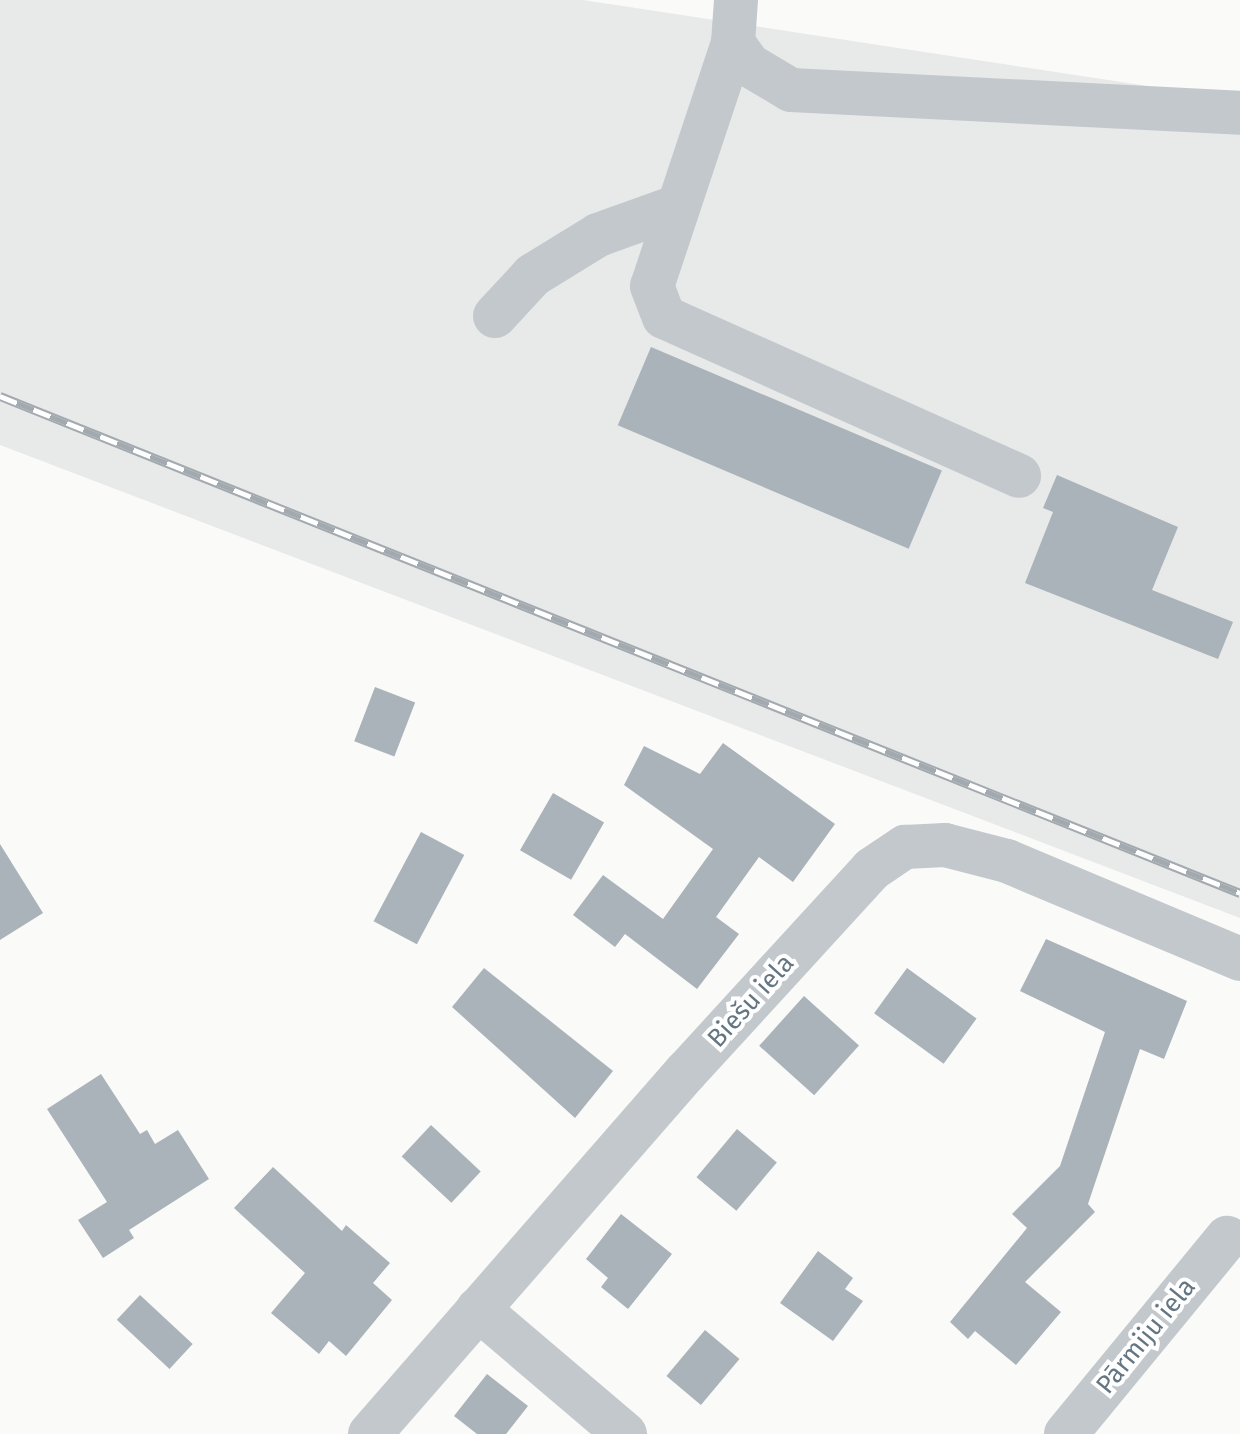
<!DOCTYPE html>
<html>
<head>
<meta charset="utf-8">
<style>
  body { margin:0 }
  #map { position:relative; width:1240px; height:1434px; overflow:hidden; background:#fafaf8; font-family:"Fira Sans",sans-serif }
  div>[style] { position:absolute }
  .built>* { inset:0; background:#e8e9e9 }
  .building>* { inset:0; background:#aab3b9; transform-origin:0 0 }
  .minor>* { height:44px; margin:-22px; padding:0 22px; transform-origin:22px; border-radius:22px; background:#c3c8cc }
  .rail>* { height:9px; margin-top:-4.5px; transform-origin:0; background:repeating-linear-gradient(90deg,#fff 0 18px,#a2aab0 0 36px); box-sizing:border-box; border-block:2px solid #a2aab0 }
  span { translate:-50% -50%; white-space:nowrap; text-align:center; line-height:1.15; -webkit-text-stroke:8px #fff; paint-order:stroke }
  .street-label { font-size:26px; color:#657683 }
</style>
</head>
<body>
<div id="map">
  <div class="built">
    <i style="clip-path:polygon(0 0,583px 0,1240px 100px,1240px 918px,0 445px)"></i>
  </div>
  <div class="building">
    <i style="left:651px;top:347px;width:316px;height:85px;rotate:23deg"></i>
    <i style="clip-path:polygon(1057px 475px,1178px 527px,1152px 590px,1233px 622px,1218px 659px,1025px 583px,1053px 512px,1043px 508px)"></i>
    <i style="left:375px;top:687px;width:43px;height:58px;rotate:21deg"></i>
    <i style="clip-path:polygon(723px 743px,835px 824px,793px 882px,759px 857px,716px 917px,739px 934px,697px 989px,625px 934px,615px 947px,573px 915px,603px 875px,663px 919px,713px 849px,624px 785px,644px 746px,700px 774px)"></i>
    <i style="left:553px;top:793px;width:59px;height:66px;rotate:30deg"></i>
    <i style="left:421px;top:832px;width:49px;height:101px;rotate:28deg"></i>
    <i style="clip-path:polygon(0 844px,43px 913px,0 940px)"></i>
    <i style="clip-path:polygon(1046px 939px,1187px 1001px,1164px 1059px,1140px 1049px,1088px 1204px,1095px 1212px,1025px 1282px,1061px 1312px,1016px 1365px,975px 1331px,968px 1339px,950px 1322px,1027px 1228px,1012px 1214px,1060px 1166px,1105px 1032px,1020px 991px)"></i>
    <i style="clip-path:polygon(484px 968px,613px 1071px,575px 1118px,452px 1007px)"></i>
    <i style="left:907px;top:968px;width:86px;height:56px;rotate:36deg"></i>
    <i style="left:804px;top:996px;width:74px;height:67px;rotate:42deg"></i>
    <i style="clip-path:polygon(101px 1074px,140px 1134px,147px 1130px,155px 1144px,178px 1130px,209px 1179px,129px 1230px,134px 1238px,103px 1258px,78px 1220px,107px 1202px,47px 1109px)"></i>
    <i style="left:431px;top:1125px;width:68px;height:43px;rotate:43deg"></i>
    <i style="left:737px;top:1129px;width:52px;height:63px;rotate:40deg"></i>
    <i style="clip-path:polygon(273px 1167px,342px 1231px,346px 1225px,390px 1263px,373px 1283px,392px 1300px,346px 1356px,329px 1341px,319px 1354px,271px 1313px,305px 1273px,234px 1208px)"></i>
    <i style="clip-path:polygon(621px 1214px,672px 1254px,628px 1309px,601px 1287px,608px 1278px,586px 1259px)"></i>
    <i style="clip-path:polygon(818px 1251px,853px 1278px,845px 1289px,863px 1301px,833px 1341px,780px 1303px)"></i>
    <i style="left:140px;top:1295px;width:72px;height:34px;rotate:43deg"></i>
    <i style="left:705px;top:1330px;width:45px;height:60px;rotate:40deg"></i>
    <i style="clip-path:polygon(487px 1374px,528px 1406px,506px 1434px,477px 1434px,454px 1416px)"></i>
  </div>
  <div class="minor">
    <i style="left:736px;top:0;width:43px;rotate:94deg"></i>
    <i style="left:733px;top:43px;width:27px;rotate:54deg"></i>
    <i style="left:749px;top:65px;width:49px;rotate:30.8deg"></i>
    <i style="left:791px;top:90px;width:450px;rotate:2.9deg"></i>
    <i style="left:733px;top:43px;width:256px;rotate:108.4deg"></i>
    <i style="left:652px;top:286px;width:33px;rotate:69deg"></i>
    <i style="left:664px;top:317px;width:389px;rotate:24.1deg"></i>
    <i style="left:495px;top:316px;width:56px;rotate:-47.2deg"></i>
    <i style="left:533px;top:275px;width:76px;rotate:-31.6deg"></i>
    <i style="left:598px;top:235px;width:80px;rotate:-19.8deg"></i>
    <i style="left:478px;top:1309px;width:193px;rotate:40.4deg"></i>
    <i style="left:370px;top:1434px;width:481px;rotate:-48.9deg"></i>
    <i style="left:686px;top:1072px;width:275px;rotate:-47.5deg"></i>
    <i style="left:872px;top:869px;width:40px;rotate:-34deg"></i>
    <i style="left:905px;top:847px;width:40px;rotate:-2.9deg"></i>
    <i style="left:945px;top:845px;width:64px;rotate:14.5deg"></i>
    <i style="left:1007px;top:861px;width:253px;rotate:22.8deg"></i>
    <i style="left:1066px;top:1434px;width:254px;rotate:-50.6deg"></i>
  </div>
  <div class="rail">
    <i style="left:0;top:396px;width:1336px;rotate:21.84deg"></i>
  </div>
  <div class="street-label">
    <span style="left:751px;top:1001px;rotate:-48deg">Biešu iela</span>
    <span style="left:1146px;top:1336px;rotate:-51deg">Pārmiju iela</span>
  </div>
</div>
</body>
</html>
